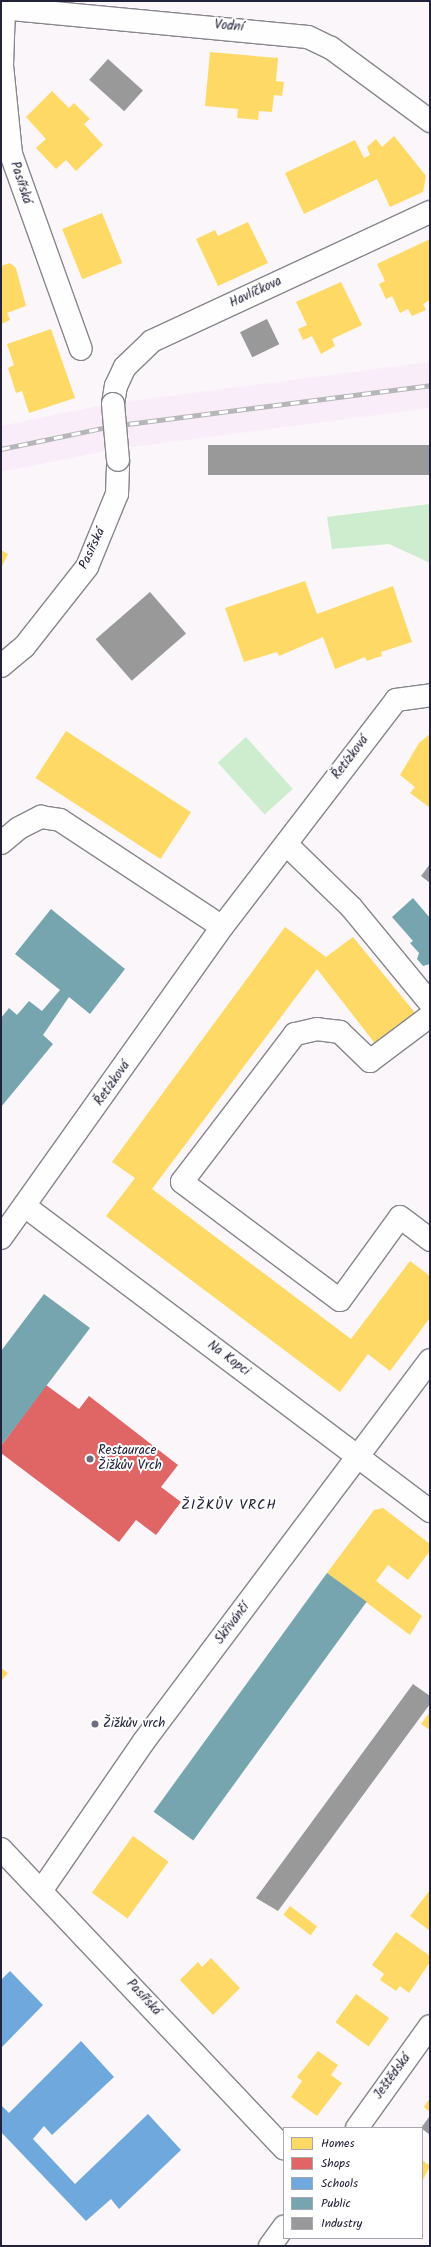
<!DOCTYPE html>
<html>
<head>
<meta charset="utf-8">
<style>
  body { margin:0 }
  #map { position:relative; width:431px; height:2247px; overflow:hidden; background:#faf6fa; font-family:Kalam,sans-serif }
  div>[style] { position:absolute }
  .built>* { inset:0; background:#f8edf9 }
  .green>* { inset:0; background:#ceedce; transform-origin:0 0 }
  .homes>* { inset:0; background:#ffd966; transform-origin:0 0 }
  .shops>* { inset:0; background:#e06666 }
  .schools>* { inset:0; background:#6fa8dc }
  .public>* { inset:0; background:#76a5af; transform-origin:0 0 }
  .industry>* { inset:0; background:#999; transform-origin:0 0 }
  .roads { filter:drop-shadow(1px 0 #88868d) drop-shadow(-1px 0 #88868d) drop-shadow(0 1px #88868d) drop-shadow(0 -1px #88868d) }
  .street>* { height:22px; margin:-11px; padding:0 11px; transform-origin:11px; border-radius:11px; background:#fefefe }
  .rail>* { height:4.5px; margin-top:-2.25px; transform-origin:0; background:repeating-linear-gradient(90deg,#fff 0 9px,#b6b5b9 0 18px); box-sizing:border-box; border-block:1px solid #b6b5b9 }
  .bridges { filter:drop-shadow(1px 0 #88868d) drop-shadow(-1px 0 #88868d) drop-shadow(0 1px #88868d) drop-shadow(0 -1px #88868d) }
  .street-bridge>* { height:22px; margin:-11px; padding:0 11px; transform-origin:11px; border-radius:11px; background:#fefefe }
  .dots>* { width:11px; height:11px; translate:-50% -50%; box-sizing:border-box; border:2px solid #fff; border-radius:50% }
  span { translate:-50% -50%; white-space:nowrap; text-align:center; line-height:1.15; -webkit-text-stroke:4px #fff; paint-order:stroke }
  .street-label { font-size:13px; color:#22223b }
  .poi-label { font-size:13px; color:#22223b }
  .left { translate:0 -50%; text-align:left }
  .neighbourhood-label { font-size:14px; color:#22223b; letter-spacing:1px }
  .frame { position:absolute; inset:0; border:2px solid #22223b; pointer-events:none }
  .legend { position:absolute; left:283px; top:2127px; width:140px; height:112px; box-sizing:border-box; background:#fff; border:1px solid #a7a7b1; margin:0; padding:5px 7px; list-style:none; font-size:12px; color:#22223b }
  .legend li { display:flex; align-items:center; gap:8px; height:20px }
  .legend b { width:20px; border:1px solid #a7a7b1 }
</style>
</head>
<body>
<div id="map">
  <div class="built">
    <i style="clip-path:polygon(430px 362px,430px 408px,116px 449px,1px 472px,1px 426px,108px 404px)"></i>
  </div>
  <div class="green">
    <i style="clip-path:polygon(430px 504px,430px 563px,389px 544px,332px 549px,327px 517px)"></i>
    <i style="left:246px;top:737px;width:70px;height:38px;rotate:48deg"></i>
  </div>
  <div class="homes">
    <i style="clip-path:polygon(210px 52px,278px 58px,276px 81px,284px 82px,282px 96px,274px 95px,272px 112px,259px 111px,258px 120px,237px 118px,238px 109px,205px 106px)"></i>
    <i style="clip-path:polygon(52px 91px,69px 108px,74px 103px,90px 119px,84px 124px,103px 145px,76px 171px,66px 160px,56px 169px,36px 148px,46px 139px,26px 117px)"></i>
    <i style="clip-path:polygon(394px 136px,426px 176px,423px 192px,390px 207px,377px 179px,304px 214px,285px 173px,355px 140px,364px 158px,370px 155px,367px 147px,376px 139px,382px 147px)"></i>
    <i style="left:102px;top:213px;width:54px;height:43px;rotate:68deg"></i>
    <i style="clip-path:polygon(248px 222px,268px 263px,218px 286px,196px 239px,215px 230px,218px 236px)"></i>
    <i style="clip-path:polygon(430px 239px,430px 300px,423px 304px,426px 310px,412px 316px,408px 309px,400px 313px,392px 296px,386px 299px,379px 284px,385px 281px,377px 264px)"></i>
    <i style="clip-path:polygon(10px 263px,16px 268px,26px 306px,7px 313px,10px 320px,1px 324px,1px 266px)"></i>
    <i style="clip-path:polygon(341px 282px,362px 325px,332px 339px,335px 346px,321px 354px,312px 336px,303px 340px,298px 329px,307px 325px,296px 302px)"></i>
    <i style="clip-path:polygon(51px 329px,75px 398px,29px 413px,22px 391px,16px 393px,8px 368px,14px 365px,7px 344px)"></i>
    <i style="clip-path:polygon(1px 550px,8px 554px,1px 568px)"></i>
    <i style="clip-path:polygon(305px 581px,317px 614px,393px 586px,412px 642px,381px 652px,382px 656px,375px 658px,367px 661px,365px 657px,335px 669px,323px 637px,279px 656px,277px 652px,244px 662px,225px 608px)"></i>
    <i style="left:66px;top:731px;width:149px;height:56px;rotate:33deg"></i>
    <i style="clip-path:polygon(430px 734px,430px 805px,429px 807px,410px 793px,415px 787px,400px 775px,419px 743px)"></i>
    <i style="clip-path:polygon(285px 927px,326px 957px,353px 937px,416px 1014px,377px 1046px,317px 969px,152px 1189px,351px 1339px,410px 1261px,430px 1276px,430px 1318px,390px 1371px,368px 1354px,340px 1392px,106px 1216px,135px 1178px,112px 1162px)"></i>
    <i style="clip-path:polygon(383px 1508px,430px 1544px,430px 1551px,408px 1580px,388px 1565px,376px 1581px,422px 1616px,410px 1635px,327px 1573px,374px 1510px)"></i>
    <i style="clip-path:polygon(1px 1668px,8px 1673px,1px 1681px)"></i>
    <i style="clip-path:polygon(430px 1712px,430px 1730px,421px 1724px)"></i>
    <i style="left:133px;top:1836px;width:44px;height:70px;rotate:36deg"></i>
    <i style="clip-path:polygon(430px 1890px,430px 1928px,429px 1930px,410px 1916px)"></i>
    <i style="left:290px;top:1906px;width:34px;height:11px;rotate:37deg"></i>
    <i style="clip-path:polygon(396px 1932px,430px 1956px,430px 1962px,409px 1993px,400px 1986px,396px 1991px,380px 1980px,384px 1974px,372px 1965px)"></i>
    <i style="clip-path:polygon(211px 1958px,240px 1988px,213px 2015px,180px 1980px,198px 1962px,202px 1967px)"></i>
    <i style="left:356px;top:1994px;width:41px;height:35px;rotate:36deg"></i>
    <i style="clip-path:polygon(318px 2051px,338px 2065px,331px 2075px,342px 2083px,317px 2116px,291px 2097px,302px 2081px,297px 2077px)"></i>
    <i style="clip-path:polygon(430px 2098px,430px 2112px,424px 2107px)"></i>
    <i style="clip-path:polygon(422px 2160px,430px 2166px,422px 2182px)"></i>
  </div>
  <div class="shops">
    <i style="clip-path:polygon(46px 1385px,79px 1409px,89px 1396px,178px 1465px,161px 1487px,181px 1502px,156px 1535px,136px 1520px,119px 1542px,1px 1453px,1px 1446px)"></i>
  </div>
  <div class="schools">
    <i style="clip-path:polygon(10px 1971px,43px 2005px,1px 2048px,1px 1980px)"></i>
    <i style="clip-path:polygon(81px 2041px,114px 2077px,52px 2135px,44px 2126px,33px 2139px,75px 2184px,148px 2114px,181px 2150px,119px 2209px,111px 2199px,86px 2221px,1px 2132px,1px 2105px,9px 2113px)"></i>
  </div>
  <div class="public">
    <i style="clip-path:polygon(413px 898px,430px 918px,430px 964px,423px 966px,417px 959px,419px 953px,410px 943px,413px 941px,392px 917px)"></i>
    <i style="clip-path:polygon(51px 909px,125px 969px,90px 1014px,69px 997px,43px 1035px,53px 1044px,1px 1107px,1px 1018px,9px 1008px,17px 1015px,29px 1001px,42px 1011px,60px 990px,15px 954px)"></i>
    <i style="clip-path:polygon(44px 1294px,90px 1328px,1px 1446px,1px 1351px)"></i>
    <i style="left:327px;top:1573px;width:49px;height:295px;rotate:36deg"></i>
  </div>
  <div class="industry">
    <i style="left:108px;top:59px;width:47px;height:28px;rotate:42deg"></i>
    <i style="left:267px;top:319px;width:28px;height:30px;rotate:64deg"></i>
    <i style="left:430px;top:445px;width:30px;height:222px;rotate:90deg"></i>
    <i style="left:150px;top:592px;width:55px;height:72px;rotate:49deg"></i>
    <i style="clip-path:polygon(430px 864px,430px 883px,421px 876px)"></i>
    <i style="clip-path:polygon(413px 1684px,430px 1696px,430px 1704px,391px 1757px,278px 1911px,256px 1898px)"></i>
    <i style="clip-path:polygon(429px 2117px,430px 2122px,430px 2135px,421px 2128px)"></i>
  </div>
  <div class="roads">
    <div class="street">
      <i style="left:1px;top:8px;width:308px;rotate:5.4deg"></i>
      <i style="left:308px;top:37px;width:25px;rotate:26deg"></i>
      <i style="left:331px;top:48px;width:123px;rotate:36.4deg"></i>
      <i style="left:4px;top:8px;width:57px;rotate:92deg"></i>
      <i style="left:2px;top:65px;width:89px;rotate:84.2deg"></i>
      <i style="left:11px;top:154px;width:207px;rotate:70.3deg"></i>
      <i style="left:113px;top:404px;width:18px;rotate:-81deg"></i>
      <i style="left:116px;top:386px;width:21px;rotate:-65deg"></i>
      <i style="left:125px;top:367px;width:37px;rotate:-44deg"></i>
      <i style="left:152px;top:341px;width:306px;rotate:-24.9deg"></i>
      <i style="left:1px;top:666px;width:30px;rotate:-40deg"></i>
      <i style="left:24px;top:647px;width:102px;rotate:-51.8deg"></i>
      <i style="left:87px;top:567px;width:79px;rotate:-67.7deg"></i>
      <i style="left:117px;top:494px;width:34px;rotate:-88deg"></i>
      <i style="left:1px;top:843px;width:23px;rotate:-40deg"></i>
      <i style="left:19px;top:828px;width:25px;rotate:-27deg"></i>
      <i style="left:41px;top:817px;width:19px;rotate:9deg"></i>
      <i style="left:60px;top:820px;width:194px;rotate:33.4deg"></i>
      <i style="left:286px;top:844px;width:91px;rotate:44.1deg"></i>
      <i style="left:351px;top:907px;width:124px;rotate:50.5deg"></i>
      <i style="left:430px;top:1016px;width:75px;rotate:143.1deg"></i>
      <i style="left:370px;top:1061px;width:42px;rotate:-136deg"></i>
      <i style="left:340px;top:1032px;width:23px;rotate:-173deg"></i>
      <i style="left:317px;top:1029px;width:23px;rotate:167deg"></i>
      <i style="left:295px;top:1034px;width:186px;rotate:127.4deg"></i>
      <i style="left:182px;top:1182px;width:197px;rotate:36.8deg"></i>
      <i style="left:340px;top:1300px;width:102px;rotate:-54.1deg"></i>
      <i style="left:400px;top:1217px;width:38px;rotate:37deg"></i>
      <i style="left:26px;top:1207px;width:506px;rotate:36.96deg"></i>
      <i style="left:1px;top:1238px;width:382px;rotate:-54.6deg"></i>
      <i style="left:222px;top:927px;width:286px;rotate:-52.5deg"></i>
      <i style="left:396px;top:700px;width:34px;rotate:-8deg"></i>
      <i style="left:1px;top:1849px;width:412px;rotate:46.6deg"></i>
      <i style="left:41px;top:1891px;width:182px;rotate:-55.5deg"></i>
      <i style="left:144px;top:1741px;width:476px;rotate:-53.1deg"></i>
      <i style="left:357px;top:2128px;width:125px;rotate:-54.4deg"></i>
      <i style="left:270px;top:2246px;width:24px;rotate:-54deg"></i>
    </div>
  </div>
  <div class="rail">
    <i style="left:1px;top:449px;width:113px;rotate:-11.7deg"></i>
    <i style="left:112px;top:426px;width:321px;rotate:-7.3deg"></i>
  </div>
  <div class="bridges">
    <div class="street-bridge">
      <i style="left:113px;top:404px;width:56px;rotate:84.9deg"></i>
    </div>
  </div>
  <div class="dots">
    <i style="left:90px;top:1459px;background:#6e6c7e"></i>
    <i style="left:95px;top:1724px;background:#6e6c7e"></i>
  </div>
  <div class="street-label">
    <span style="left:229px;top:27px;rotate:5deg">Vodní</span>
    <span style="left:20px;top:183px;rotate:72deg">Pasířská</span>
    <span style="left:256px;top:293px;rotate:-25deg">Havlíčkova</span>
    <span style="left:93px;top:549px;rotate:-65deg">Pasířská</span>
    <span style="left:351px;top:758px;rotate:-53deg">Řetízková</span>
    <span style="left:113px;top:1084px;rotate:-55deg">Řetízková</span>
    <span style="left:228px;top:1359px;rotate:37deg">Na Kopci</span>
    <span style="left:233px;top:1624px;rotate:-53deg">Skřivánčí</span>
    <span style="left:143px;top:1998px;rotate:47deg">Pasířská</span>
    <span style="left:393px;top:2077px;rotate:-54deg">Ještědská</span>
  </div>
  <div class="poi-label">
    <span class="left" style="left:98px;top:1459px">Restaurace<br>Žižkův Vrch</span>
    <span class="left" style="left:103px;top:1724px">Žižkův vrch</span>
  </div>
  <div class="neighbourhood-label">
    <span style="left:229px;top:1505px">ŽIŽKŮV VRCH</span>
  </div>
  <div class="frame"></div>
  <ul class="legend">
  <li><b style="height:11px;background:#ffd966"></b>Homes</li>
  <li><b style="height:11px;background:#e06666"></b>Shops</li>
  <li><b style="height:11px;background:#6fa8dc"></b>Schools</li>
  <li><b style="height:11px;background:#76a5af"></b>Public</li>
  <li><b style="height:11px;background:#999"></b>Industry</li>
  </ul>
</div>
</body>
</html>
